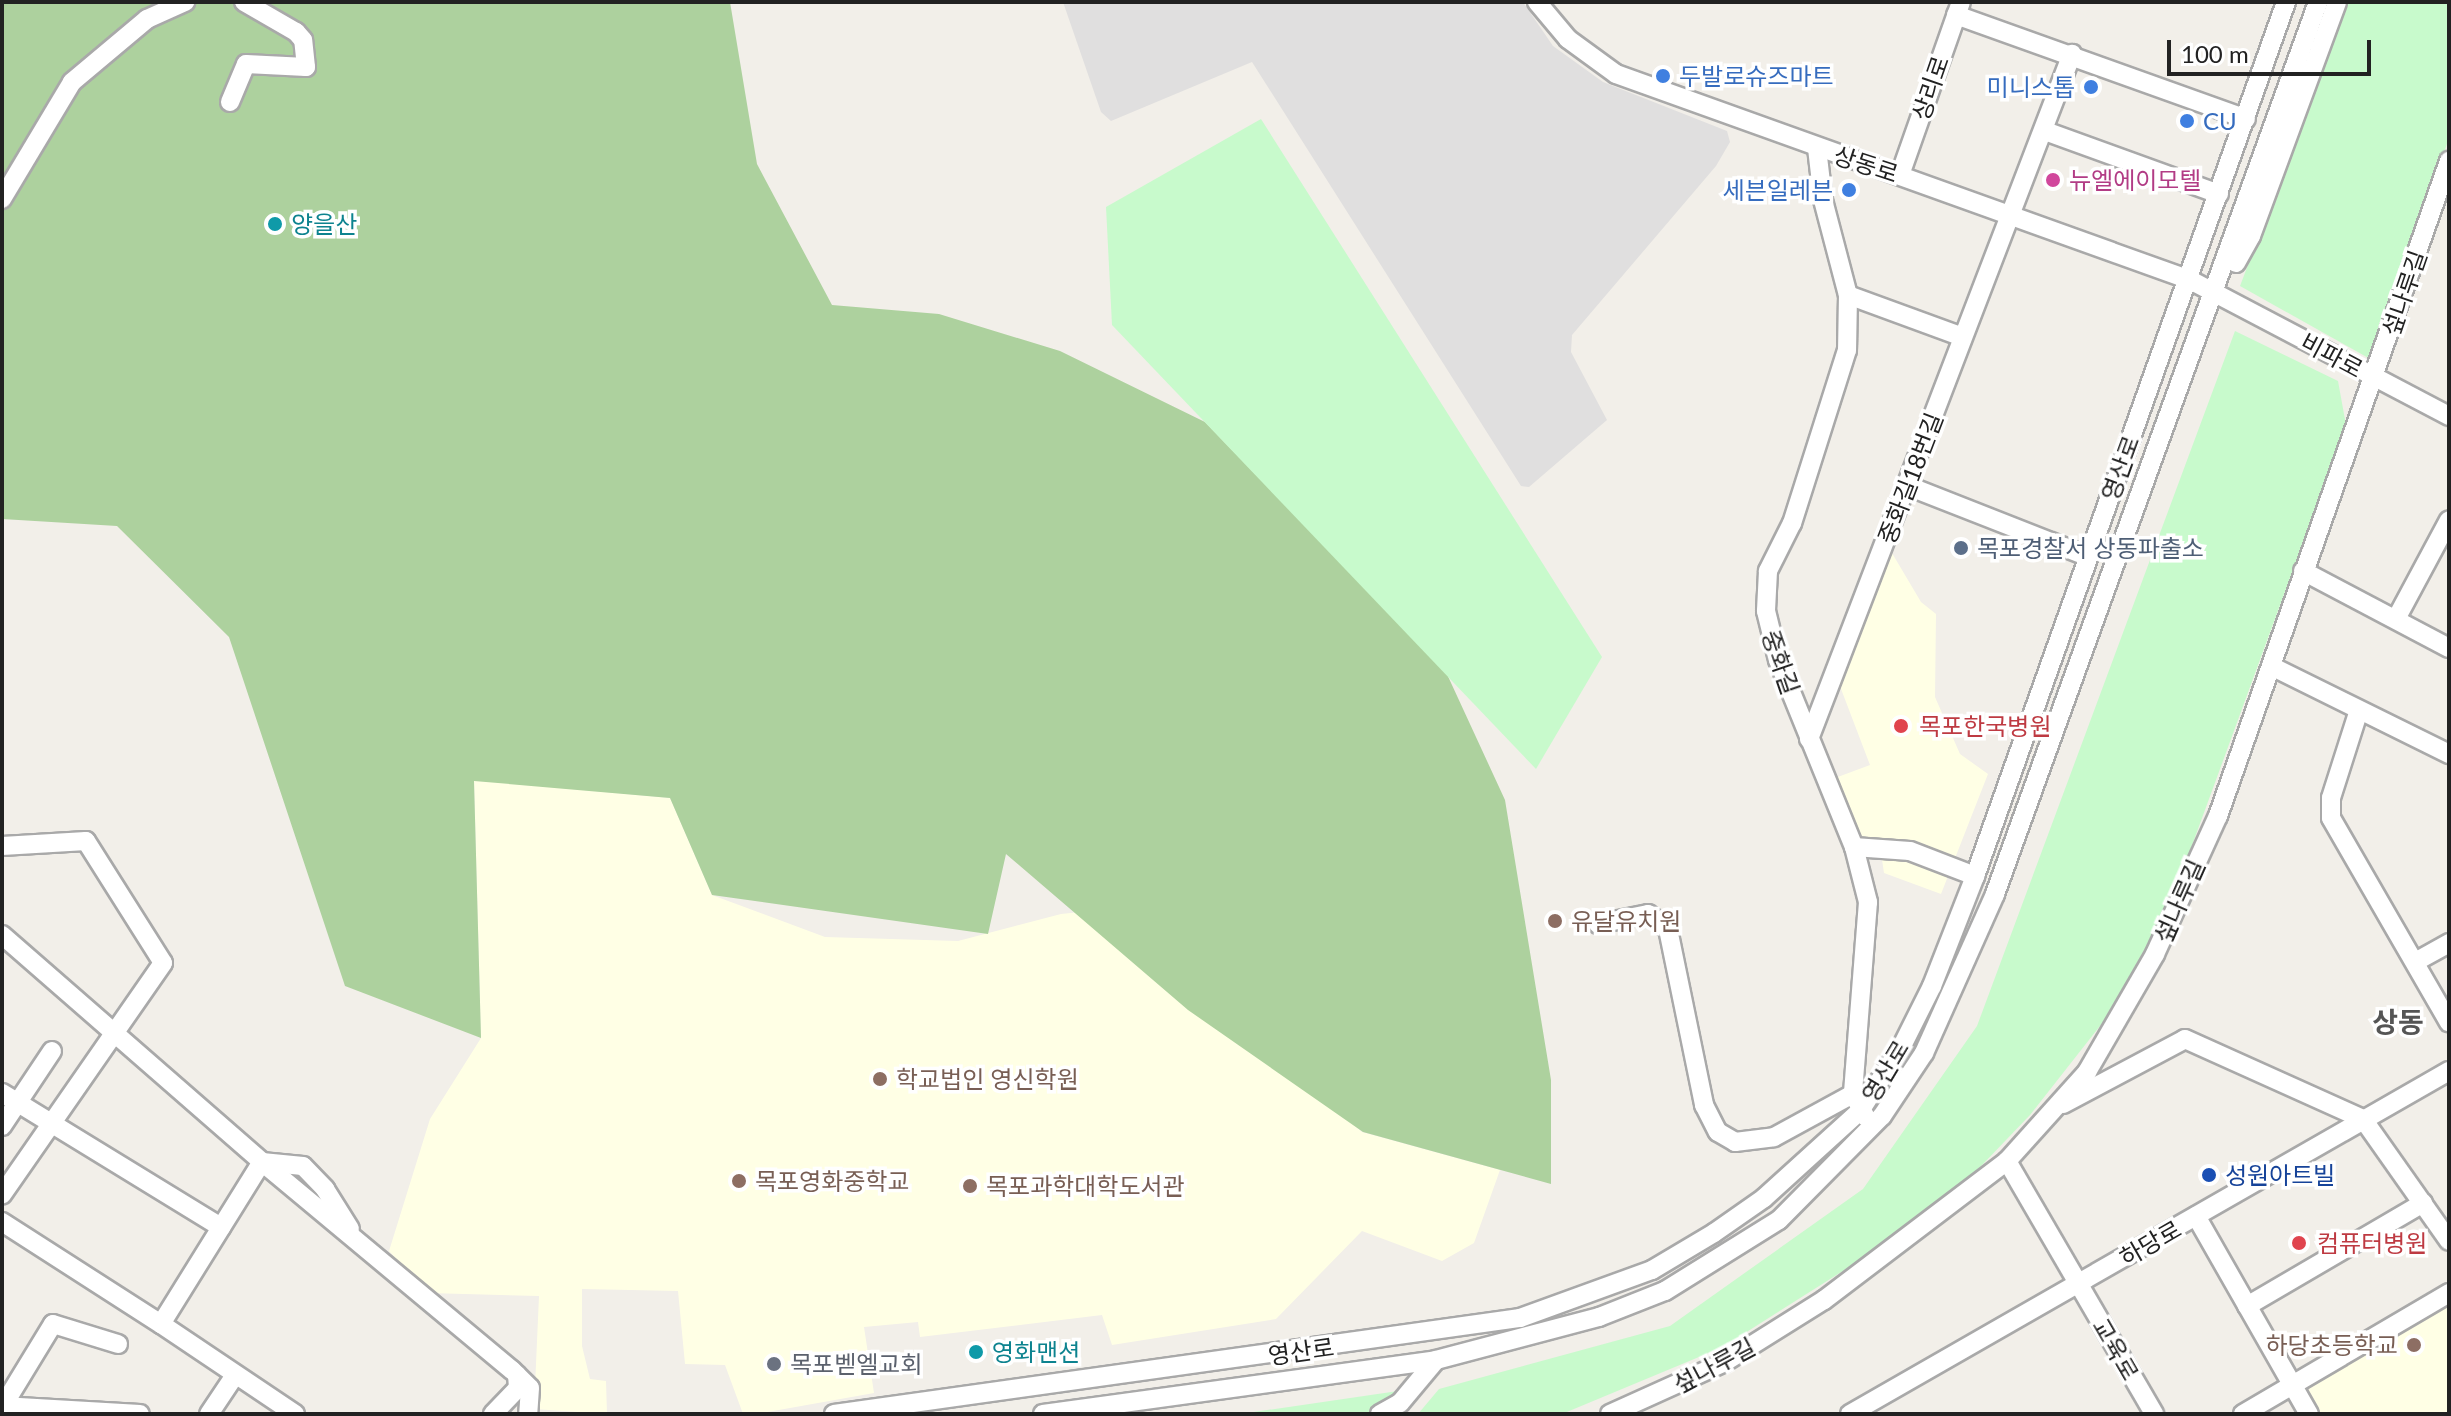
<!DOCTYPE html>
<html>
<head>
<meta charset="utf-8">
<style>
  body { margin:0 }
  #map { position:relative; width:2451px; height:1416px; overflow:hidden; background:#f2efe9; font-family:Lato,"Noto Sans KR",sans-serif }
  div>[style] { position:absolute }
  .residential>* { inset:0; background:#e0dfdf }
  .education>* { inset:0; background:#ffffe5 }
  .forest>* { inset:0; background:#add19e }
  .park>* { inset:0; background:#c8facc }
  .roads { filter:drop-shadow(2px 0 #a9a9a9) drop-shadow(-2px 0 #a9a9a9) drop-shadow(0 2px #a9a9a9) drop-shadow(0 -2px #a9a9a9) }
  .minor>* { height:18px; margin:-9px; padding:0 9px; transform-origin:9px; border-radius:9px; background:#fff }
  .dots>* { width:22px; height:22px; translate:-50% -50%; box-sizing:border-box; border:4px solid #fff; border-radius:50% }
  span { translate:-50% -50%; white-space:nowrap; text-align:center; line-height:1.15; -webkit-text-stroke:7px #fff; paint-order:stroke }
  .shop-label { font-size:24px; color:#366cbe }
  .left { translate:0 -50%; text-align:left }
  .right { translate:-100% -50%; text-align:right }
  .street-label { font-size:24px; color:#222 }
  .hotel-label { font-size:24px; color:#b23c85 }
  .culture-label { font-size:24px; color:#0d838f }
  .service-label { font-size:24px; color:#4e5e75 }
  .health-label { font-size:24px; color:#be3a42 }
  .education-label { font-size:24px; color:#785e54 }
  .transit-label { font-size:24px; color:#164399 }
  .worship-label { font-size:24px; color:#5b616d }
  .quarter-label { font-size:28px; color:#555; font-weight:700 }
  .frame { position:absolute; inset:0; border:4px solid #222; pointer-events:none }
  .scale { position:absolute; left:2167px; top:40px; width:204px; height:36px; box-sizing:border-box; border:4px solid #222; border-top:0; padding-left:10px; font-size:24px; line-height:28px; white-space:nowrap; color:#222; -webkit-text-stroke:6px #fff; paint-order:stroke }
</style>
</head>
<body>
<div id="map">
  <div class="residential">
    <i style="clip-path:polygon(1063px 2px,1523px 2px,1553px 46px,1603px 82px,1727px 131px,1730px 142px,1716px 166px,1572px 335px,1571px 352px,1607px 420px,1529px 487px,1521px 486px,1252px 62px,1111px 121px,1101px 112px)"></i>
  </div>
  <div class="education">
    <i style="clip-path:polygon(1889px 548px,1921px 602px,1936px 614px,1935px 697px,1960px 754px,1988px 774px,1941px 894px,1884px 873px,1881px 853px,1861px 854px,1835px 778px,1870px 765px,1838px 681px)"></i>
    <i style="clip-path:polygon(474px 780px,670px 798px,712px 895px,825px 937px,958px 941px,1061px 914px,1100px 910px,1362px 1132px,1500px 1170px,1474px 1243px,1442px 1261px,1362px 1231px,1276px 1319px,1112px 1345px,1102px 1315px,920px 1337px,918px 1322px,864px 1327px,874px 1393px,757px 1414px,743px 1414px,725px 1365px,685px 1364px,678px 1291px,582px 1289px,582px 1346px,590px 1379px,606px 1381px,607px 1414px,534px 1409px,539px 1296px,428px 1293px,389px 1251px,430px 1119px,481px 1038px)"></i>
    <i style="clip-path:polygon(2449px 1303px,2449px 1414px,2319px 1414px,2308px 1396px,2310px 1386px)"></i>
  </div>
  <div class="forest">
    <i style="clip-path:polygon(2px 2px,730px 2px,757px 164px,832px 305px,939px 314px,1060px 351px,1205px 422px,1446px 672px,1505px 800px,1551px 1080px,1551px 1184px,1363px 1132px,1188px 1010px,1006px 854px,988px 934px,712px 895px,670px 798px,474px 781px,481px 1038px,345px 986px,229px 637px,117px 526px,2px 519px)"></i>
  </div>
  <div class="park">
    <i style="clip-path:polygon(2348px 2px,2449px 2px,2449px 138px,2372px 360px,2240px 286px)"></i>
    <i style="clip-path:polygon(1261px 119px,1602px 657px,1536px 769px,1112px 325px,1106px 207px)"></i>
    <i style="clip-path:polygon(2235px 331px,2338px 381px,2346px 425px,2172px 900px,2107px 1017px,2030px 1115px,1939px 1210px,1723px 1347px,1562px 1414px,1418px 1414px,1439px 1389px,1670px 1326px,1863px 1189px,1977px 1026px)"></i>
    <i style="clip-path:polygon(1398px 1391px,1374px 1414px,1240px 1414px)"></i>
  </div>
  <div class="roads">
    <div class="minor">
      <i style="left:1537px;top:2px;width:48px;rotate:50deg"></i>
      <i style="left:1568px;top:39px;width:59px;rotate:36.1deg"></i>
      <i style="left:1616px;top:74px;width:610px;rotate:19.74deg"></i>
      <i style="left:2190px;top:280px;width:293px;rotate:27.7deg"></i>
      <i style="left:1956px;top:15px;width:308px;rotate:19.7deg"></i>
      <i style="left:230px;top:102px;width:41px;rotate:-67.2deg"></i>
      <i style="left:246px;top:64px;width:60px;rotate:2.9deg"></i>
      <i style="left:306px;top:67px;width:27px;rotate:-96deg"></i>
      <i style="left:303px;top:40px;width:11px;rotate:-131deg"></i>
      <i style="left:296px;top:32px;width:60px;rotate:-150deg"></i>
      <i style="left:2045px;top:131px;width:185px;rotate:19.9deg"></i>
      <i style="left:1817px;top:148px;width:52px;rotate:83.4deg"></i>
      <i style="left:1823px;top:200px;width:98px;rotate:75.3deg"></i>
      <i style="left:1848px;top:295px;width:55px;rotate:91deg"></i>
      <i style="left:1847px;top:350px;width:182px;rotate:107.6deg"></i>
      <i style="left:1792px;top:523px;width:54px;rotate:116.6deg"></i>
      <i style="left:1768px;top:571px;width:40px;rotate:92.9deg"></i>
      <i style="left:1766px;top:611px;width:50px;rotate:76.2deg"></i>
      <i style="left:1778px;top:660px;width:202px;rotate:67.9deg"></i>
      <i style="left:1854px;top:847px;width:57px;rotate:75.7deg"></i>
      <i style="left:1868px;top:902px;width:193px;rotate:94.5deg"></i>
      <i style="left:1853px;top:1094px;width:26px;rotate:61deg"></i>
      <i style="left:1900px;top:175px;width:183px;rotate:-70.6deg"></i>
      <i style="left:2px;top:199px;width:136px;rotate:-59.1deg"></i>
      <i style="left:72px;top:82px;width:98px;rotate:-40deg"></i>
      <i style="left:147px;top:19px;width:42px;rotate:-24.1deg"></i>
      <i style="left:2236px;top:263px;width:31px;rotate:-61deg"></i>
      <i style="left:2251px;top:236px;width:249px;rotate:-69.8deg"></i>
      <i style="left:1848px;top:295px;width:122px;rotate:20.1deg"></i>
      <i style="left:1908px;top:486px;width:192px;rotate:21.4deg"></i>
      <i style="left:2303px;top:571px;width:165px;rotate:27.8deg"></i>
      <i style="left:2396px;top:619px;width:112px;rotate:-61.8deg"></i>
      <i style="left:2271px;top:666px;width:199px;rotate:26.3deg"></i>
      <i style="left:2359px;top:710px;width:92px;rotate:107.7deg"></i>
      <i style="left:2331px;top:798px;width:20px;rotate:90deg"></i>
      <i style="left:2331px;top:818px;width:236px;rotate:60deg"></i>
      <i style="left:1809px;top:739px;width:734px;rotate:-69deg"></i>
      <i style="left:2px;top:846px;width:84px;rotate:-3.4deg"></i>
      <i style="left:86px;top:841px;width:144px;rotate:57.7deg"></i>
      <i style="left:163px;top:963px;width:282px;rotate:124.8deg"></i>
      <i style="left:1854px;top:847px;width:56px;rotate:4.1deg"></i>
      <i style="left:1910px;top:851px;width:70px;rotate:21deg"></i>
      <i style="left:1598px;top:924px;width:51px;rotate:-11.3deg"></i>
      <i style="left:1648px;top:914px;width:25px;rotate:37deg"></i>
      <i style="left:1668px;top:929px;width:180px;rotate:78.4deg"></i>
      <i style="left:1704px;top:1105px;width:30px;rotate:63deg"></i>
      <i style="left:1718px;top:1132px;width:20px;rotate:30deg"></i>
      <i style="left:1735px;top:1142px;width:39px;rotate:-7deg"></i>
      <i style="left:1774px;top:1137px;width:90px;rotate:-28.6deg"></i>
      <i style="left:2px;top:935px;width:345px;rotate:41.1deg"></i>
      <i style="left:262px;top:1162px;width:41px;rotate:5.6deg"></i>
      <i style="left:303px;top:1166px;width:32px;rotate:46deg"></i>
      <i style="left:325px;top:1189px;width:47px;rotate:58deg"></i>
      <i style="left:2415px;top:962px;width:39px;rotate:-29deg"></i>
      <i style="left:2px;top:1093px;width:257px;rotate:31.5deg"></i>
      <i style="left:2063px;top:1104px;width:138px;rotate:-28deg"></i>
      <i style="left:2185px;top:1039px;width:195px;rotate:24.2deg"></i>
      <i style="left:2363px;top:1119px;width:149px;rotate:54.8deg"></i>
      <i style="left:2px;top:1126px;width:90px;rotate:-56.3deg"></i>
      <i style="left:2007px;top:1161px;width:293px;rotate:59.8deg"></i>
      <i style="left:2196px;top:1216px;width:228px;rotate:60.3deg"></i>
      <i style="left:2px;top:1222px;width:189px;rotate:32.7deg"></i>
      <i style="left:2247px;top:1306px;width:204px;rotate:-30.3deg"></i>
      <i style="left:6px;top:1401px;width:90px;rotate:-58.6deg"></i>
      <i style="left:53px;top:1324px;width:68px;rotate:17.1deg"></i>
      <i style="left:2px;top:1406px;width:138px;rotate:3.3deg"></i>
      <i style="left:209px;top:1414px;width:47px;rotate:-56.3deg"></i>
      <i style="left:295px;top:1414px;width:161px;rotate:-146.1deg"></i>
      <i style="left:161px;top:1324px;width:191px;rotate:-58.1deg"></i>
      <i style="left:262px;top:1162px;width:325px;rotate:39.8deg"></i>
      <i style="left:512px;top:1370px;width:25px;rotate:45deg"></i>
      <i style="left:530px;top:1388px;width:26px;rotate:94deg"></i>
      <i style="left:493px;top:1414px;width:36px;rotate:-46deg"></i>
      <i style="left:518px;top:1388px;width:13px;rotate:-94deg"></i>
      <i style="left:834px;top:1414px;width:693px;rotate:-7.97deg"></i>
      <i style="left:1520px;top:1318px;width:140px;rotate:-20deg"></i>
      <i style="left:1652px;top:1270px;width:72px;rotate:-30.8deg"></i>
      <i style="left:1714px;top:1233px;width:61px;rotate:-35deg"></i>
      <i style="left:1764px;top:1198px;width:130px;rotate:-42.2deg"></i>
      <i style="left:1860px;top:1111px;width:77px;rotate:-57.1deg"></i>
      <i style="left:1902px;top:1046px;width:67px;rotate:-63.4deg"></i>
      <i style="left:1932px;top:986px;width:118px;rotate:-68.6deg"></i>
      <i style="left:1975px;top:876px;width:928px;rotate:-70.41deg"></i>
      <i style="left:1043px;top:1414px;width:397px;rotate:-7.8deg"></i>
      <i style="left:1436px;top:1360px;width:169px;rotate:-14.8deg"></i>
      <i style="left:1599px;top:1317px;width:71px;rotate:-21.5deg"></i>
      <i style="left:1665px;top:1291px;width:134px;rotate:-31.9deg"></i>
      <i style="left:1779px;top:1220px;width:146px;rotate:-45.3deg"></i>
      <i style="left:1882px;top:1116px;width:76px;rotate:-56.3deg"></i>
      <i style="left:1924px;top:1053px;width:174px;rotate:-65.9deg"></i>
      <i style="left:1995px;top:894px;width:949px;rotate:-70.09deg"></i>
      <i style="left:1380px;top:1414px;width:23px;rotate:-29deg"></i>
      <i style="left:1400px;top:1403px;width:56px;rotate:-50.1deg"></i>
      <i style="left:1610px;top:1414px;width:126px;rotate:-24.3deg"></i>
      <i style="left:1725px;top:1362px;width:117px;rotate:-32.1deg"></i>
      <i style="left:1824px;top:1300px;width:230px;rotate:-37.2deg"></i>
      <i style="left:2007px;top:1161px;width:120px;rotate:-48deg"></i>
      <i style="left:2087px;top:1072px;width:136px;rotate:-60deg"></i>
      <i style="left:2155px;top:954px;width:152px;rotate:-65.5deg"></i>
      <i style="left:2218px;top:816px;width:695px;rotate:-70.57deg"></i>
      <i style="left:1850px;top:1414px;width:690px;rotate:-29.8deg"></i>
      <i style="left:2243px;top:1414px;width:239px;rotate:-30.4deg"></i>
    </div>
  </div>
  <div class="dots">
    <i style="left:1663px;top:76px;background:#3f7fe0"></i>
    <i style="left:2091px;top:87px;background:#3f7fe0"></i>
    <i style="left:2187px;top:121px;background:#3f7fe0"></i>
    <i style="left:2053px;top:180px;background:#d1479c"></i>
    <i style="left:1849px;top:190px;background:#3f7fe0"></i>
    <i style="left:275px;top:224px;background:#0f9aa8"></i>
    <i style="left:1961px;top:548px;background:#5c6f8a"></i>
    <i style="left:1901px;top:726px;background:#e0444e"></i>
    <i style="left:1555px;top:921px;background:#8d6e63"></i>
    <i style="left:880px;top:1079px;background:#8d6e63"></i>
    <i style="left:2209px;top:1175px;background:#1a4fb4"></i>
    <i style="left:739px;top:1181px;background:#8d6e63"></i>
    <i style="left:970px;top:1186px;background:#8d6e63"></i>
    <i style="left:2299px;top:1243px;background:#e0444e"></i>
    <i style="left:2414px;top:1345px;background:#8d6e63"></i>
    <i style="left:976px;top:1352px;background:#0f9aa8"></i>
    <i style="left:774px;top:1364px;background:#6b7280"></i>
  </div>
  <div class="shop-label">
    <span class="left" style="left:1679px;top:76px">두발로슈즈마트</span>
    <span class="right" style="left:2075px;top:87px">미니스톱</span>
    <span class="left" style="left:2203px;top:121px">CU</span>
    <span class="right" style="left:1833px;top:190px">세븐일레븐</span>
  </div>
  <div class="street-label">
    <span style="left:1930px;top:88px;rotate:-71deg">상리로</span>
    <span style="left:1866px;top:164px;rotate:18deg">상동로</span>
    <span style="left:2404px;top:293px;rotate:-71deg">섶나루길</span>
    <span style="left:2332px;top:355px;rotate:28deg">비파로</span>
    <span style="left:2120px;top:468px;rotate:-70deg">영산로</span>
    <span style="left:1910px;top:478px;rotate:-69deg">중화길18번길</span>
    <span style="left:1781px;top:662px;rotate:71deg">중화길</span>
    <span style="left:2179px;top:901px;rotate:-66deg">섶나루길</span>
    <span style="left:1885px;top:1071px;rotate:-59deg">영산로</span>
    <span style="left:2150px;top:1243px;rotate:-30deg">하당로</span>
    <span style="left:2116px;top:1349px;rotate:60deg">교육로</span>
    <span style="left:1301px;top:1351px;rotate:-8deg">영산로</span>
    <span style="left:1714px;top:1365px;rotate:-28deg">섶나루길</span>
  </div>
  <div class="hotel-label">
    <span class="left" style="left:2069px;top:180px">뉴엘에이모텔</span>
  </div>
  <div class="culture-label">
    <span class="left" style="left:291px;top:224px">양을산</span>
    <span class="left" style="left:992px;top:1352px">영화맨션</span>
  </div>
  <div class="service-label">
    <span class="left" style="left:1977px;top:548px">목포경찰서 상동파출소</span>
  </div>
  <div class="health-label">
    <span class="left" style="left:1919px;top:726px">목포한국병원</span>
    <span class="left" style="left:2317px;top:1243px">컴퓨터병원</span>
  </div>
  <div class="education-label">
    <span class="left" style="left:1571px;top:921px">유달유치원</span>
    <span class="left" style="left:896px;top:1079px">학교법인 영신학원</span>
    <span class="left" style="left:755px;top:1181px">목포영화중학교</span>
    <span class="left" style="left:986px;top:1186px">목포과학대학도서관</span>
    <span class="right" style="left:2398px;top:1345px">하당초등학교</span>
  </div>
  <div class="transit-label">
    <span class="left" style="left:2225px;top:1175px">성원아트빌</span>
  </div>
  <div class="worship-label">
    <span class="left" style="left:790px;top:1364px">목포벧엘교회</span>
  </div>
  <div class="quarter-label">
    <span style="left:2398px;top:1021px">상동</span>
  </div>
  <div class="frame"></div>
  <div class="scale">100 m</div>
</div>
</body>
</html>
